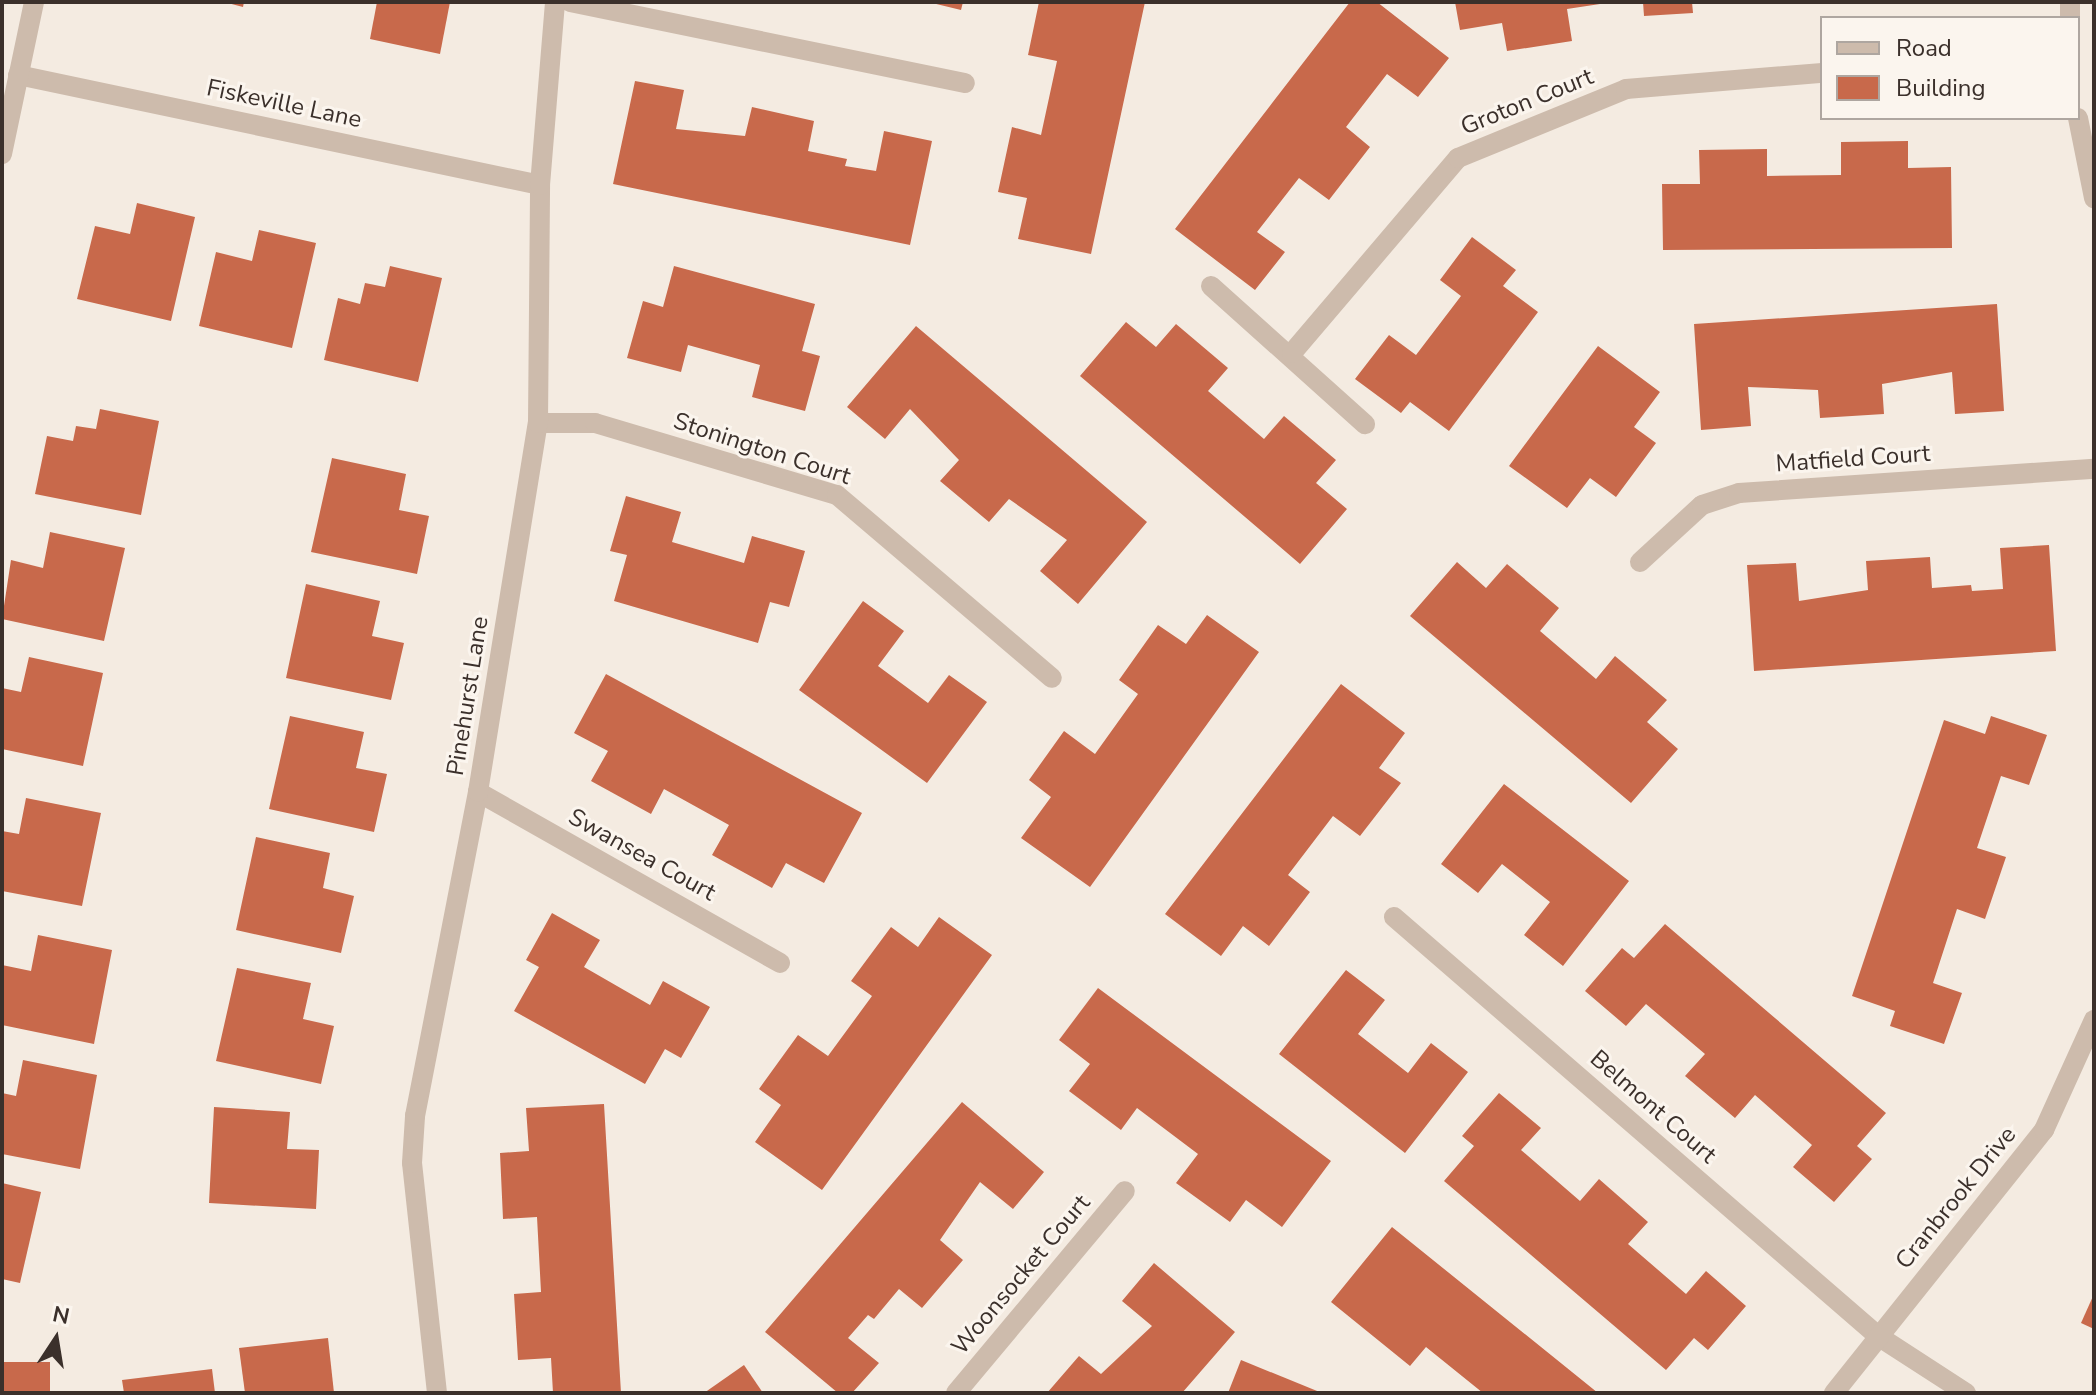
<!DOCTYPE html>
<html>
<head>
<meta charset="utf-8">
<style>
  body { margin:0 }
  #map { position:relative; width:2096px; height:1395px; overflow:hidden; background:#f4ebe1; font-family:"Nunito Sans",sans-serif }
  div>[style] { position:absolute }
  .building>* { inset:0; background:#c8694b; transform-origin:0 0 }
  .lane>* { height:20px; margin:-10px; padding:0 10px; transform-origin:10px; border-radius:10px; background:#cdbbac }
  .street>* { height:20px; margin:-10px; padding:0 10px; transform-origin:10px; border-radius:10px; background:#cdbbac }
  span { translate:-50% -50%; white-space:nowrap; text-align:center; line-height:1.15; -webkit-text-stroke:6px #fbf5ee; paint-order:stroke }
  .street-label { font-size:24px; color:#3b302b }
  .frame { position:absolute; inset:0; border:4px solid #3b302b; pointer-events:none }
  .legend { position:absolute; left:1820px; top:16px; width:260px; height:104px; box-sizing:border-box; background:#fbf5ee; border:2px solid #aea6a0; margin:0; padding:10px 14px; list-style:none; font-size:24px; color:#3b302b }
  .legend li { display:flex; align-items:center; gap:16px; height:40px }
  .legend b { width:40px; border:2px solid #aea6a0 }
  .north { position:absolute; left:16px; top:1299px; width:80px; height:80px; -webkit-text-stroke:6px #fbf5ee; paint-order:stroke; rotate:12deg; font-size:22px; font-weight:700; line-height:32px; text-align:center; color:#3b302b }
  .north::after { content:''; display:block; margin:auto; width:28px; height:36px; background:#3b302b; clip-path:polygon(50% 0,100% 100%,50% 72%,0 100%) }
</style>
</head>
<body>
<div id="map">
  <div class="building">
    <i style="clip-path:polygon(224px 2px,244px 2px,243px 7px)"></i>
    <i style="clip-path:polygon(377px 2px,450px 2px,440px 54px,370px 39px)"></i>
    <i style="clip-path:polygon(928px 2px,963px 2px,961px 10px)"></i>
    <i style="clip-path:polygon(1039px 2px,1145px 2px,1091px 254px,1018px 239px,1027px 198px,998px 192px,1012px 127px,1041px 135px,1057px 61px,1028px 55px)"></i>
    <i style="clip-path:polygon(1350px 2px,1377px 2px,1449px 58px,1418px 97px,1387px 74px,1346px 127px,1370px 147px,1329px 200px,1299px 178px,1257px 232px,1285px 252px,1255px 290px,1175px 229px)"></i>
    <i style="clip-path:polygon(1455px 2px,1600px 2px,1600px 4px,1567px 9px,1572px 41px,1507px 51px,1502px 23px,1460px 30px)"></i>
    <i style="clip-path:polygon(1643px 2px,1692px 2px,1693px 13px,1644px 16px)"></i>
    <i style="clip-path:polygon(635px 81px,684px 90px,676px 129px,745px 136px,752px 107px,814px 121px,808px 151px,847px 159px,845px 166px,876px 171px,884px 131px,932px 141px,910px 245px,613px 184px)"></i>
    <i style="clip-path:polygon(1908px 141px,1908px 168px,1951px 167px,1952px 248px,1663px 250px,1662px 184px,1700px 184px,1699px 150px,1767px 149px,1767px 176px,1841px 175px,1841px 142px)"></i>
    <i style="clip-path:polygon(137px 203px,195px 217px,171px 321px,77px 299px,95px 226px,130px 234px)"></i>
    <i style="clip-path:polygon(259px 230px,316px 243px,292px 348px,199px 326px,216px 252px,252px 261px)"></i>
    <i style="clip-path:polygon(1472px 237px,1516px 270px,1503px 286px,1538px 312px,1449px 431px,1410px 402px,1401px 413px,1355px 379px,1389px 335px,1416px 355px,1461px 296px,1440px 280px)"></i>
    <i style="clip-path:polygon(390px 266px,442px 278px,418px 382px,324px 360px,338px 298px,360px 304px,365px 283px,385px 287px)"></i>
    <i style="clip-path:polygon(674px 266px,815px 304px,802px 351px,820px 356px,805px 411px,752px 397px,760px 365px,688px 345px,681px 372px,627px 358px,643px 301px,663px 307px)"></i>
    <i style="clip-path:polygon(1997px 304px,2004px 411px,1955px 414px,1952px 372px,1882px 384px,1884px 414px,1820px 418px,1818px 390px,1748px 387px,1751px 426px,1701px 430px,1694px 324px)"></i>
    <i style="clip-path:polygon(1126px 322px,1156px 347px,1176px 324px,1228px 368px,1208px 391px,1264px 439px,1284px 416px,1336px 460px,1316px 483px,1347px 509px,1300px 564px,1080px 376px)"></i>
    <i style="clip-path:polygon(916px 326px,1147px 522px,1078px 604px,1040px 571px,1067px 540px,1009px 499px,989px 522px,940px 481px,959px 460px,910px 409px,885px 439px,847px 407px)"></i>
    <i style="clip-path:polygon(1598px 346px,1660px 392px,1634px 427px,1656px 443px,1616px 497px,1590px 478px,1567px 508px,1509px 466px)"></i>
    <i style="clip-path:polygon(100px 409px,159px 421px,141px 515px,35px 494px,47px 436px,73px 441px,76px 426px,96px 429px)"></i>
    <i style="clip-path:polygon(332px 458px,406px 474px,399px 510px,429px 516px,417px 574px,311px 552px)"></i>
    <i style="clip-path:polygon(626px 496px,681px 512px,672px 542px,744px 563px,752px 536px,805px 551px,789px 607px,770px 602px,758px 643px,614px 601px,627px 555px,610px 551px)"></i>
    <i style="clip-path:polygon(50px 532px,125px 548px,104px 641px,2px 619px,11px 560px,43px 568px)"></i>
    <i style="clip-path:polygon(2049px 545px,2056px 651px,1754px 671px,1747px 565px,1796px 563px,1799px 601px,1868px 590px,1866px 561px,1930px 557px,1932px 588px,1971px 585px,1972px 591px,2003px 589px,2000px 548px)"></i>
    <i style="clip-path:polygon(1457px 562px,1486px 588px,1507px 564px,1559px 608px,1540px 631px,1596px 679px,1615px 656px,1667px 700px,1647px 722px,1678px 749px,1631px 803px,1410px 616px)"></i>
    <i style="clip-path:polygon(306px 584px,380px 601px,372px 636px,404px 643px,391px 700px,286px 678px)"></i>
    <i style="clip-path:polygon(863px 601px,904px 631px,878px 666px,928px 703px,949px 675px,987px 702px,927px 783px,799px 690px)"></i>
    <i style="clip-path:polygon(1207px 615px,1259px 652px,1090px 887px,1021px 838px,1051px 797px,1029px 780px,1064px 731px,1095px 754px,1138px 694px,1119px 680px,1158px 625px,1186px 644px)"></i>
    <i style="clip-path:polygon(29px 657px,103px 673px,83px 766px,2px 749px,2px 688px,21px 692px)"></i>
    <i style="clip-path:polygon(606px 674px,862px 813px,824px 883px,786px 863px,772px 888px,712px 855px,729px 825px,664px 789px,651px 814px,591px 781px,608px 751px,574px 733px)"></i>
    <i style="clip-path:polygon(1341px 684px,1405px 733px,1379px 768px,1401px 783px,1360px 836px,1333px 816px,1288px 875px,1310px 892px,1269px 946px,1243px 926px,1221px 956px,1165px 914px)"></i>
    <i style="clip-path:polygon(290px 716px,364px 732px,356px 768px,387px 774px,374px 832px,269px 809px)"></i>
    <i style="clip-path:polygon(1991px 716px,2047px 735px,2029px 785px,2001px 776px,1977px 848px,2006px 857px,1985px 919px,1957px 909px,1933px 983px,1962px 993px,1944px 1044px,1890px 1026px,1895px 1011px,1852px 996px,1944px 720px,1985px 734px)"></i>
    <i style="clip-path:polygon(1504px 784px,1629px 881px,1563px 966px,1524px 935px,1550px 902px,1502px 864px,1478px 893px,1441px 864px)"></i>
    <i style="clip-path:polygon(26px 798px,101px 813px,82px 906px,2px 891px,2px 831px,19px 834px)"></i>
    <i style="clip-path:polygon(256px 837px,330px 853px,323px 888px,354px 896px,341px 953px,236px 930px)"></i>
    <i style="clip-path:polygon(552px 913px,600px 940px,584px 967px,650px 1005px,663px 981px,710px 1007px,681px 1058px,665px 1049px,645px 1084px,514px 1011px,539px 967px,526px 960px)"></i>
    <i style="clip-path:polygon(939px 917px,992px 955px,822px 1190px,755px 1142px,781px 1105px,759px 1089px,798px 1035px,828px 1056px,872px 996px,851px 981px,891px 927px,918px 947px)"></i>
    <i style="clip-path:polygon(1665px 924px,1886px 1113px,1857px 1146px,1872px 1159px,1834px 1202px,1793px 1167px,1812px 1145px,1755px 1095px,1735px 1118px,1685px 1076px,1705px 1054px,1646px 1004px,1626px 1026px,1585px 991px,1622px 948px,1634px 958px)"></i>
    <i style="clip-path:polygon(38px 935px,112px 950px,94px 1044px,2px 1025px,2px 965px,31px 971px)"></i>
    <i style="clip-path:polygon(237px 968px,311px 983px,303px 1019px,334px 1026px,321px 1084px,216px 1061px)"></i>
    <i style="clip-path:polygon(1346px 970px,1385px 1000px,1358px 1034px,1408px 1073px,1431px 1043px,1468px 1072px,1405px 1153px,1279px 1054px)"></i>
    <i style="clip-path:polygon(1098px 988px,1331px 1161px,1282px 1227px,1246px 1200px,1230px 1222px,1176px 1183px,1198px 1154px,1137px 1108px,1121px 1130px,1069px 1091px,1090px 1064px,1059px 1040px)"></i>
    <i style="clip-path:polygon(23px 1060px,97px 1075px,80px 1169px,2px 1154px,2px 1093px,16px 1096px)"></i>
    <i style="clip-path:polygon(1499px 1093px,1541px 1128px,1521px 1150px,1580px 1201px,1599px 1179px,1648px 1222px,1628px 1244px,1686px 1294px,1706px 1271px,1746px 1306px,1708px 1350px,1694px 1338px,1666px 1370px,1444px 1181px,1474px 1146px,1462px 1136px)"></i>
    <i style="clip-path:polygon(962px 1102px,1044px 1172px,1013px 1209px,980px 1182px,940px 1240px,963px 1260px,922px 1308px,899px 1289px,874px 1319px,868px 1315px,848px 1338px,879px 1363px,852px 1393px,838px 1393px,765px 1332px)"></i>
    <i style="clip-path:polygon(604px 1104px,621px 1393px,553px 1393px,551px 1358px,518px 1360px,514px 1294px,541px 1292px,537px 1217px,503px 1219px,500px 1153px,529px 1151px,526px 1108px)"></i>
    <i style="clip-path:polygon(214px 1107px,290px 1112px,287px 1149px,319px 1150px,316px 1209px,209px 1203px)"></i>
    <i style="clip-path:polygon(2px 1183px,41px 1192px,20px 1283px,2px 1279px)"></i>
    <i style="clip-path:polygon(1392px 1227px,1598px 1393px,1483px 1393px,1426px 1347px,1410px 1366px,1331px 1302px)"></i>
    <i style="clip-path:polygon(1154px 1263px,1235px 1332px,1182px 1393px,1047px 1393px,1079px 1356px,1101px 1374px,1152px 1326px,1122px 1301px)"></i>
    <i style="clip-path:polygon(2094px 1294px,2094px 1329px,2081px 1323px)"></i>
    <i style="clip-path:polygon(328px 1338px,334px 1393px,245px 1393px,239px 1348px)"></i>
    <i style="clip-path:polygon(1241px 1360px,1322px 1393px,1228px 1393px)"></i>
    <i style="left:50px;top:1362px;width:31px;height:48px;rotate:90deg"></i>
    <i style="clip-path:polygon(744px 1365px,763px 1393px,704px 1393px)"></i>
    <i style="clip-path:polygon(212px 1369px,215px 1393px,124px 1393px,122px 1380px)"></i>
  </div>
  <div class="lane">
    <i style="left:1211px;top:286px;width:207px;rotate:41.9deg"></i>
  </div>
  <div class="street">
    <i style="left:570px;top:2px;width:403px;rotate:11.6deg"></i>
    <i style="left:2070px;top:18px;width:16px;rotate:-90deg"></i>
    <i style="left:18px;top:75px;width:533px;rotate:11.9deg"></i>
    <i style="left:2078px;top:118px;width:82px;rotate:78.7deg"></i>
    <i style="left:2px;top:154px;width:155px;rotate:-78.1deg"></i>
    <i style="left:1292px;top:353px;width:256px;rotate:-49.6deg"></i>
    <i style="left:1458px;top:158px;width:182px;rotate:-22.3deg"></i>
    <i style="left:1626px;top:89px;width:197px;rotate:-4.7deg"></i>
    <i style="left:538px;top:423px;width:57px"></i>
    <i style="left:595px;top:423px;width:252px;rotate:16.6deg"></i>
    <i style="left:837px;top:495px;width:282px;rotate:40.4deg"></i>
    <i style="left:1640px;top:562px;width:84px;rotate:-42.6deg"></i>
    <i style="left:1702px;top:505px;width:39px;rotate:-18deg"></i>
    <i style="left:1739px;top:493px;width:356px;rotate:-3.9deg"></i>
    <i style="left:478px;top:792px;width:347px;rotate:29.5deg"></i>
    <i style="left:1394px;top:917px;width:640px;rotate:40.88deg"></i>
    <i style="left:1878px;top:1336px;width:105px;rotate:32.9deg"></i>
    <i style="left:437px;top:1393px;width:231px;rotate:-96.2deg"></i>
    <i style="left:412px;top:1163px;width:47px;rotate:-86.3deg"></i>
    <i style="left:415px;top:1116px;width:330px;rotate:-79deg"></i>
    <i style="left:478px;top:792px;width:374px;rotate:-80.8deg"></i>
    <i style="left:538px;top:423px;width:238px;rotate:-89.5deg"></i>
    <i style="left:540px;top:185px;width:184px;rotate:-85.3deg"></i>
    <i style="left:956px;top:1393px;width:263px;rotate:-50.1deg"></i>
    <i style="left:1834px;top:1393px;width:337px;rotate:-51.4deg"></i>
    <i style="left:2044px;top:1130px;width:121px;rotate:-65.6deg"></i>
  </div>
  <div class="street-label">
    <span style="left:1527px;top:102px;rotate:-22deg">Groton Court</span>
    <span style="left:284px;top:104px;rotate:12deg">Fiskeville Lane</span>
    <span style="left:762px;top:449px;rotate:18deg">Stonington Court</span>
    <span style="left:1853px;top:459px;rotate:-4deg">Matfield Court</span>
    <span style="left:468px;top:696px;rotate:-81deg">Pinehurst Lane</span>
    <span style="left:642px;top:855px;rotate:29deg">Swansea Court</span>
    <span style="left:1653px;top:1107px;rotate:41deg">Belmont Court</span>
    <span style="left:1956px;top:1198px;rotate:-51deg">Cranbrook Drive</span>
    <span style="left:1021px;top:1275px;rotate:-50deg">Woonsocket Court</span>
  </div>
  <div class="frame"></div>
  <ul class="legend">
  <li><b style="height:10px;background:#cdbbac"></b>Road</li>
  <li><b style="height:22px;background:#c8694b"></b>Building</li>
  </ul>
  <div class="north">N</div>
</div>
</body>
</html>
